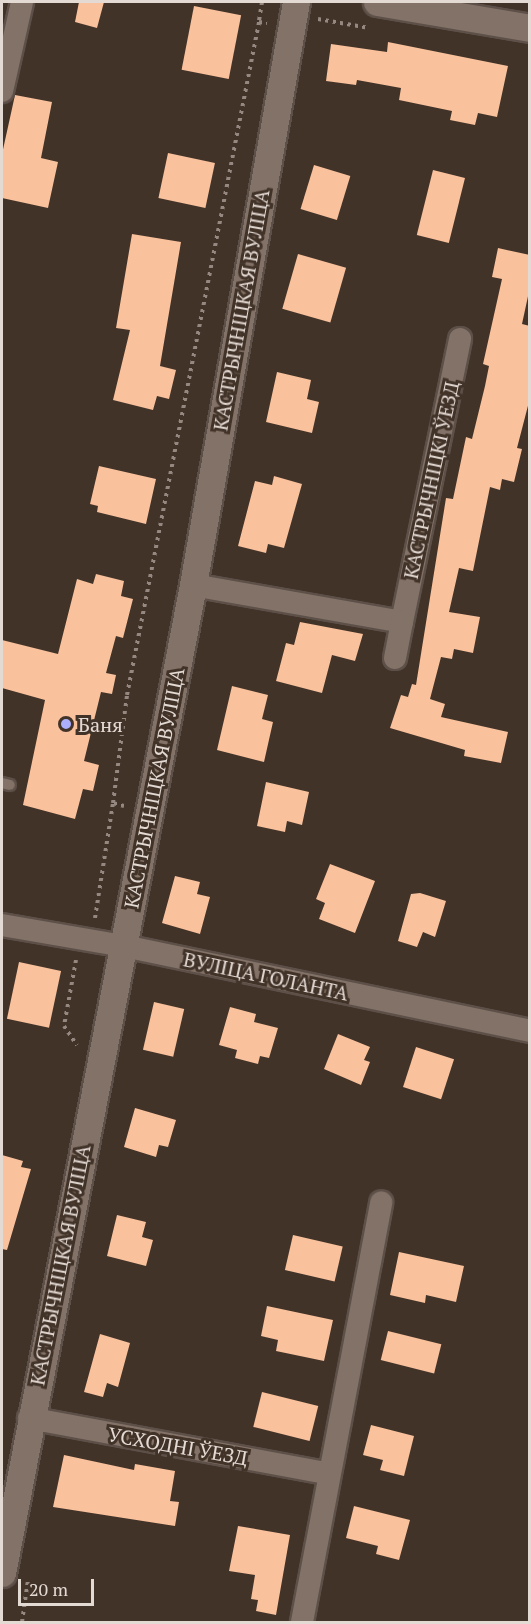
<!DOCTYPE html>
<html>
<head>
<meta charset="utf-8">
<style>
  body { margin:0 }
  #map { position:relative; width:531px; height:1624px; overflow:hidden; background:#423329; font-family:"PT Serif",serif }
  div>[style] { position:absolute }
  .building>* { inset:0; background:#f9c19c; transform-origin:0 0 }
  .path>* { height:4px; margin-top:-2px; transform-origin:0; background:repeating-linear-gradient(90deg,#948880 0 3px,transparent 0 7.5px) }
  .roads { filter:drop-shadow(2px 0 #5d5048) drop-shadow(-2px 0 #5d5048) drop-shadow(0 2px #5d5048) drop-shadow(0 -2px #5d5048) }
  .service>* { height:10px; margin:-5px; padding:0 5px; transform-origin:5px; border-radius:5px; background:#837267 }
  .minor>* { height:22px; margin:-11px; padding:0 11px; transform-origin:11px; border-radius:11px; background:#837267 }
  .tertiary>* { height:27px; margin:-13.5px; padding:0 13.5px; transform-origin:13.5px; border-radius:13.5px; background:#837267 }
  .dots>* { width:16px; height:16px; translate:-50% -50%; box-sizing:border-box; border:3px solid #423329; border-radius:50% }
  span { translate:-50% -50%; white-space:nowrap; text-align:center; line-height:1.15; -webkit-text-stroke:6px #423329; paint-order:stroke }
  .street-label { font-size:20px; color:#e4dad4 }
  .poi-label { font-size:20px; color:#e4dad4 }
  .left { translate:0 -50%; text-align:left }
  .frame { position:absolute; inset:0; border:3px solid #e4dad4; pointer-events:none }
  .scale { position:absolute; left:18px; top:1579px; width:76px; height:27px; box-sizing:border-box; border:3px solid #e4dad4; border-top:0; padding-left:8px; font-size:18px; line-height:21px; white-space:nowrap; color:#e4dad4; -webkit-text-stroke:4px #423329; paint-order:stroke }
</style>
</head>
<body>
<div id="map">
  <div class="building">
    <i style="clip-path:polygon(79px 2px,104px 2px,97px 28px,75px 22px)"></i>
    <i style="left:194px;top:6px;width:48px;height:65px;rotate:11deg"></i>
    <i style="clip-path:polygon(388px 42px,508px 66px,497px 117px,478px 113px,475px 125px,450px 120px,452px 111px,399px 100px,401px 88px,357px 80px,356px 85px,326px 81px,331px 44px,387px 52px)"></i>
    <i style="clip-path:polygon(15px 95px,52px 102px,41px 158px,58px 162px,48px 208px,2px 198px,2px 154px)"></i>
    <i style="left:168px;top:153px;width:48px;height:46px;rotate:12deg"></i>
    <i style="left:314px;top:165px;width:38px;height:46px;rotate:17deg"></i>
    <i style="left:433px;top:170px;width:33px;height:67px;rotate:14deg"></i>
    <i style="clip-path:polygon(132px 234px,181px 242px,160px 366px,176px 370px,169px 399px,157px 396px,153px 410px,113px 400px,130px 330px,116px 328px)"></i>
    <i style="clip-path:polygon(498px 248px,530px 255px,530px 287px,522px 324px,530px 326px,530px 398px,517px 448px,522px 449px,514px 482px,502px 479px,500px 490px,490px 487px,473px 571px,459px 568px,449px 612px,480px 617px,473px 653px,454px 649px,452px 659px,441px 657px,430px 699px,445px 704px,441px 717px,508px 732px,501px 763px,464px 756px,465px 750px,390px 728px,401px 695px,408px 697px,412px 684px,416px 685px,446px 498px,453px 499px,466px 437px,472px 439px,485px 386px,489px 366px,483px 364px,502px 279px,492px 277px)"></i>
    <i style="left:298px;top:254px;width:50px;height:57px;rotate:16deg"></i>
    <i style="clip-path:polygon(277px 372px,311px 380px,307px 399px,319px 402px,312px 433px,266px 422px)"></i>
    <i style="clip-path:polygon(99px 466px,156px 479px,146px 524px,97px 512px,98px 506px,90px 504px)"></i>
    <i style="clip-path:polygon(274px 476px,302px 484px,284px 548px,268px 544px,266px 553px,238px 546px,255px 481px,272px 485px)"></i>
    <i style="clip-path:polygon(96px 574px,124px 581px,121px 596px,133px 599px,123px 638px,116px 636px,106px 673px,116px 675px,112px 694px,101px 692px,84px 761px,99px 765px,93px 791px,83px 789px,75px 819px,23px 805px,45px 700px,2px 688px,2px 640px,58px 654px,77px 579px,93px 584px)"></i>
    <i style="clip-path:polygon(300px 622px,363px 634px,355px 661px,332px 655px,322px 693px,276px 681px,286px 643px,294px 645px)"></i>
    <i style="clip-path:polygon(232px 686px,268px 695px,262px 719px,273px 722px,264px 762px,217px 750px)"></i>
    <i style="clip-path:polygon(266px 782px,309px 792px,302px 825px,287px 821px,285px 832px,257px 826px)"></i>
    <i style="clip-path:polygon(330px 864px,375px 881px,355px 933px,319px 919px,325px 903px,316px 899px)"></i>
    <i style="clip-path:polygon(175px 876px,200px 882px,197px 894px,210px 897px,200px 934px,162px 923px)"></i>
    <i style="clip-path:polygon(420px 893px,446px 901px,435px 937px,423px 932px,417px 947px,398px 941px,411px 894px)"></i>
    <i style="left:19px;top:962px;width:43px;height:58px;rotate:12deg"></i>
    <i style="left:154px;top:1002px;width:31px;height:49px;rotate:13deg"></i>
    <i style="clip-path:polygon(230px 1007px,256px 1014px,254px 1022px,278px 1028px,269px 1058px,260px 1056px,258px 1064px,235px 1058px,237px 1050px,219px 1045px)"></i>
    <i style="clip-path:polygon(338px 1034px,370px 1047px,364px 1060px,370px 1062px,361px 1085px,324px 1069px)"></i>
    <i style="left:416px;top:1047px;width:40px;height:42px;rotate:18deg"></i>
    <i style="clip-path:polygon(135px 1108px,176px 1120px,168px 1147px,159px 1145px,156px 1157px,124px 1147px)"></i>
    <i style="clip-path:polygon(2px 1155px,23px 1161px,21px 1167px,31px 1169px,7px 1250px,2px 1249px)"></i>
    <i style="clip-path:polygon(117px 1215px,146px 1222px,142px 1237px,153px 1240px,146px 1266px,107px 1256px)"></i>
    <i style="left:293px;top:1235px;width:51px;height:36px;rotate:13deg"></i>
    <i style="clip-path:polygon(399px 1252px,464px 1266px,456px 1302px,426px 1295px,425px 1303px,390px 1295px)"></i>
    <i style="clip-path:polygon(267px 1306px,333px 1320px,324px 1361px,276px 1351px,278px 1340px,261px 1336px)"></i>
    <i style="left:388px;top:1331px;width:55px;height:30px;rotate:14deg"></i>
    <i style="clip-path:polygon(100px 1334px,130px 1343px,118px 1387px,107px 1383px,103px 1397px,84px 1392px)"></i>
    <i style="left:262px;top:1392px;width:58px;height:36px;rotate:14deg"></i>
    <i style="clip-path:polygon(371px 1425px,414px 1436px,404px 1476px,380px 1470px,383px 1460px,363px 1455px)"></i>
    <i style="clip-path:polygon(64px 1455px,134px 1470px,135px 1464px,175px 1471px,170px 1501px,179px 1502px,175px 1526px,53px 1507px)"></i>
    <i style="clip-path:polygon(354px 1506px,410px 1520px,399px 1560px,376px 1554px,378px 1546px,346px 1538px)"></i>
    <i style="clip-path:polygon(238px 1526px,290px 1535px,276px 1615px,256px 1611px,258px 1600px,251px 1599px,255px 1575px,229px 1571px)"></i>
  </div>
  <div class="path">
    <i style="left:262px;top:2px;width:20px;rotate:99deg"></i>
    <i style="left:259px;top:22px;width:8px;rotate:7deg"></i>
    <i style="left:318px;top:19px;width:52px;rotate:10deg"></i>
    <i style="left:124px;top:806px;width:11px;rotate:-165deg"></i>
    <i style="left:113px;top:803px;width:109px;rotate:-82.6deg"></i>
    <i style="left:127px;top:695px;width:686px;rotate:-78.9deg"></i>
    <i style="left:95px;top:918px;width:116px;rotate:-81.1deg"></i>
    <i style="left:76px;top:960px;width:67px;rotate:100.3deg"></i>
    <i style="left:64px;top:1026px;width:23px;rotate:56deg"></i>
    <i style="left:22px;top:1622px;width:42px;rotate:-81.9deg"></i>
  </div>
  <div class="roads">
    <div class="service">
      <i style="left:2px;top:783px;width:8px;rotate:14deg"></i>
    </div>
    <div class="minor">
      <i style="left:2px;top:91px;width:91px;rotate:-77.3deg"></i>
      <i style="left:193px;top:585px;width:212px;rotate:10deg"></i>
      <i style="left:402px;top:622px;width:289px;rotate:-78.4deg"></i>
      <i style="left:395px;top:658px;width:37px;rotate:-79deg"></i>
      <i style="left:2px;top:925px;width:124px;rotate:9.8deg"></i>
      <i style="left:124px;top:946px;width:415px;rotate:11.8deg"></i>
      <i style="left:29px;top:1418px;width:303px;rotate:10.5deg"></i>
      <i style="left:302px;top:1622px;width:427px;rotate:-79.3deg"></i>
    </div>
    <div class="tertiary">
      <i style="left:377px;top:2px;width:155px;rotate:9.6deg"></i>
      <i style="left:2px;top:1573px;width:1006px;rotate:-79.06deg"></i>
      <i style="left:193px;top:585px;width:592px;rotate:-79.98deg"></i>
    </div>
  </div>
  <div class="dots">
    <i style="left:66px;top:724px;background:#acaffb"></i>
  </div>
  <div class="street-label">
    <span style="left:241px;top:310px;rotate:-80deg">КАСТРЫЧНІЦКАЯ ВУЛІЦА</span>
    <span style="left:431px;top:480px;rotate:-78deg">КАСТРЫЧНІЦКІ ЎЕЗД</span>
    <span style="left:154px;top:788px;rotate:-79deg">КАСТРЫЧНІЦКАЯ ВУЛІЦА</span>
    <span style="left:266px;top:976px;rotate:12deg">ВУЛІЦА ГОЛАНТА</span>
    <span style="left:60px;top:1265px;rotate:-79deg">КАСТРЫЧНІЦКАЯ ВУЛІЦА</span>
    <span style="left:178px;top:1446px;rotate:10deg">УСХОДНІ ЎЕЗД</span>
  </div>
  <div class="poi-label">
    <span class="left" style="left:78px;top:724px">Баня</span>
  </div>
  <div class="frame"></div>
  <div class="scale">20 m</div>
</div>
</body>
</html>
